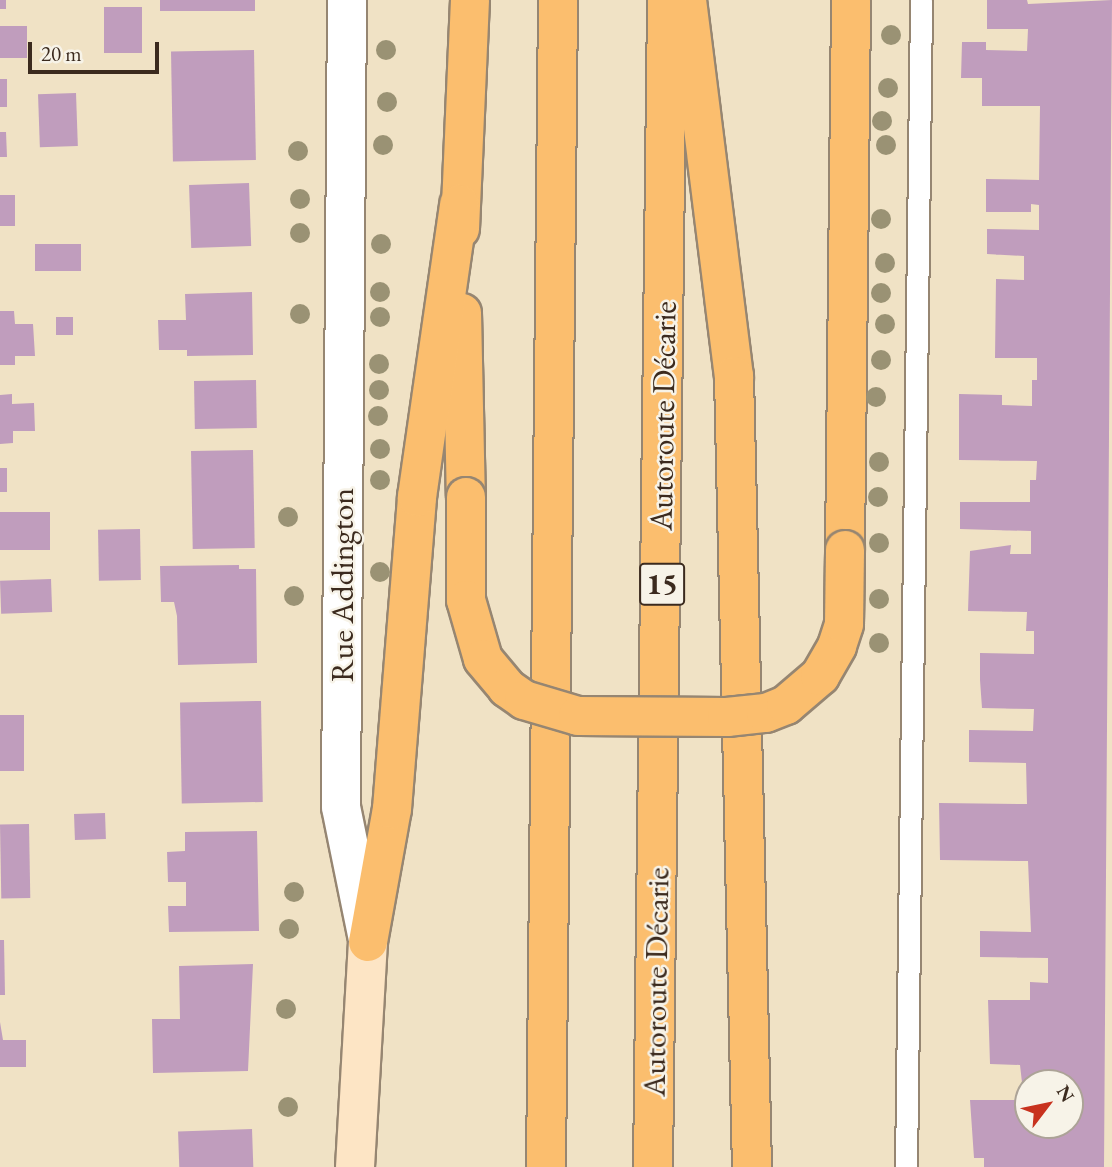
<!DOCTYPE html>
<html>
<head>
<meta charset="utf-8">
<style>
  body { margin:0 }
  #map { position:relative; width:1112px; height:1167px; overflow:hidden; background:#f0e2c5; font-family:"EB Garamond",serif }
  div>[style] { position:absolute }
  .building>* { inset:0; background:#c09dbd; transform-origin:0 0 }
  .roads { filter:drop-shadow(2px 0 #968672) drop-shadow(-2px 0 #968672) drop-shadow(0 2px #968672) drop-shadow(0 -2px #968672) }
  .service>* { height:21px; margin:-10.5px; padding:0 10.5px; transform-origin:10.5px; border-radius:10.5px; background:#fff }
  .tertiary>* { height:38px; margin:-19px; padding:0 19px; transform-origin:19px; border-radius:19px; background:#fff }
  .secondary>* { height:38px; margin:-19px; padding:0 19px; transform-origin:19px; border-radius:19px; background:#fde5c5 }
  .motorway>* { height:38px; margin:-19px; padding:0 19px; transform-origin:19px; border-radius:19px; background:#fbbe6e }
  .bridges { filter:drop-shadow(2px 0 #968672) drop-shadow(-2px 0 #968672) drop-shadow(0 2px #968672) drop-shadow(0 -2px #968672) }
  .motorway-bridge>* { height:38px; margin:-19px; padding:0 19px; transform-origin:19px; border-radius:19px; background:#fbbe6e }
  .trees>* { width:20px; height:20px; margin:-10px; border-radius:50%; background:#9a9274 }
  span { translate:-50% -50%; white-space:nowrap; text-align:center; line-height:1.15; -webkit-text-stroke:5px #f7f3e8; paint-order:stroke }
  .shield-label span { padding:2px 5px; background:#f7f3e8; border:2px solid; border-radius:5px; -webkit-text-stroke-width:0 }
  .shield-label { font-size:30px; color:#3b2a1e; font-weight:700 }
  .street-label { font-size:32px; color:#3b2a1e }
  .north { position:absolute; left:1014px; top:1069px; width:70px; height:70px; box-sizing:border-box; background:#f7f3e8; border:2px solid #aca397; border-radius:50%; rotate:58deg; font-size:19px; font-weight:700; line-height:28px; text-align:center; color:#3b2a1e }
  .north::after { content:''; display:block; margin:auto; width:24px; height:32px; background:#c8321e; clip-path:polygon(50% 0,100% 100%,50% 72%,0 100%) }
  .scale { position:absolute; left:28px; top:42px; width:131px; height:32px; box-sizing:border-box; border:4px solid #3b2a1e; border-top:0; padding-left:9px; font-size:21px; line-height:24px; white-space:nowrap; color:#3b2a1e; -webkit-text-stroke:5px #f7f3e8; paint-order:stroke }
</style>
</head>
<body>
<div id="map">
  <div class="building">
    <i style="left:0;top:0;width:6px;height:9px"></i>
    <i style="left:160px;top:0;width:95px;height:11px"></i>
    <i style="clip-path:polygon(evenodd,987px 0,1027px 0,1028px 4px,1112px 0,1104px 1167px,984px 1167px,984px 1158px,974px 1158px,970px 1100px,1024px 1100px,1020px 1065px,990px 1064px,988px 1000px,1030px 1000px,1030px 982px,1048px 983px,1048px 958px,980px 957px,980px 931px,1031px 932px,1028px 861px,940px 860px,939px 803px,1027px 804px,1026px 763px,969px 762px,969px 730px,1033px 731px,1034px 709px,982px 708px,980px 680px,980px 653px,1034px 654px,1034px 631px,1026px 631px,1027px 612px,968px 611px,970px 551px,1011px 545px,1010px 554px,1031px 554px,1031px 531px,960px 529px,960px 502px,1030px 502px,1030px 480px,1036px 480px,1037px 461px,959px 460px,959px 394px,1002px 395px,1002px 405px,1032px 406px,1032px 380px,1037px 380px,1037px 358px,995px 358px,996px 279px,1024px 280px,1024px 256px,987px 254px,987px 229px,1039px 230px,1039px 205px,1031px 204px,1031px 212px,986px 212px,986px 179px,1039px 180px,1040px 106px,982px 106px,982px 78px,961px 78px,962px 42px,986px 42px,986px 50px,1027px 51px,1028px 29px,987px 29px,987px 0,1028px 1083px,1070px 1083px,1070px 1125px,1028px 1125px,1028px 1083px)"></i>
    <i style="left:104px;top:7px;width:38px;height:46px"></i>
    <i style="left:0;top:26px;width:27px;height:32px"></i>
    <i style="left:254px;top:50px;width:110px;height:83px;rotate:89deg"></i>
    <i style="left:7px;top:79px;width:28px;height:7px;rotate:90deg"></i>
    <i style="left:76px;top:93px;width:53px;height:38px;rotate:88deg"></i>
    <i style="clip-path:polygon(0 132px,6px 132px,7px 157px,0 157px)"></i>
    <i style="left:249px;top:183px;width:63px;height:60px;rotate:88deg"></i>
    <i style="left:0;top:195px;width:15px;height:31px"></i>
    <i style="left:35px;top:244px;width:46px;height:27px"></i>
    <i style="clip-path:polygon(252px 292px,253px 355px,187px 356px,187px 350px,159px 350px,158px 320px,186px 320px,185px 294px)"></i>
    <i style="clip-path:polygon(0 311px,14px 311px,15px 324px,33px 324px,35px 356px,15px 356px,15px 365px,0 365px)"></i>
    <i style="left:56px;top:317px;width:17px;height:18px"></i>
    <i style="left:256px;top:380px;width:48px;height:62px;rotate:89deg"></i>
    <i style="clip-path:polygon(12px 394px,12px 404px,34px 403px,35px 431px,13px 431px,13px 443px,0 444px,0 395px)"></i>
    <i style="left:253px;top:450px;width:98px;height:62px;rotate:89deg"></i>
    <i style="left:7px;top:468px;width:24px;height:7px;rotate:90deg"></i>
    <i style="left:0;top:512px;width:50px;height:38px"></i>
    <i style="left:140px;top:529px;width:51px;height:42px;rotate:89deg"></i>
    <i style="clip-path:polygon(239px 565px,239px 569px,256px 569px,257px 663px,178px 665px,177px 616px,174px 602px,161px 602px,160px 566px)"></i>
    <i style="left:51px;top:579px;width:33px;height:51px;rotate:88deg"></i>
    <i style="left:261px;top:701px;width:101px;height:81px;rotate:89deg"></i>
    <i style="left:0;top:715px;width:24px;height:56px"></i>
    <i style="left:105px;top:813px;width:26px;height:31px;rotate:88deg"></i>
    <i style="left:29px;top:824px;width:74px;height:29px;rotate:89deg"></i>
    <i style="clip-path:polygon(257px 831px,259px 931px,169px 932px,168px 906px,186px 906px,186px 882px,168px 882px,167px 852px,185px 851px,185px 832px)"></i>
    <i style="clip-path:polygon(0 940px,4px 940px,5px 995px,0 995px)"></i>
    <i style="clip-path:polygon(253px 964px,248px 1071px,153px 1073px,152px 1019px,180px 1019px,179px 966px)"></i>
    <i style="clip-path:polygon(0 1022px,3px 1040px,26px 1040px,26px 1067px,0 1067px)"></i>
    <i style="left:252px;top:1129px;width:38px;height:74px;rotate:88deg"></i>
  </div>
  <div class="roads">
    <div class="service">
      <i style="left:906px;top:1167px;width:1167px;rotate:-89.26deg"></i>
    </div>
    <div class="tertiary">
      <i style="left:347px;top:0;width:807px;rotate:90.43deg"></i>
      <i style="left:341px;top:807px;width:136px;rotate:78.5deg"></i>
    </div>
    <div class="secondary">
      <i style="left:355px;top:1167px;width:225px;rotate:-86.7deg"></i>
    </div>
    <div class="motorway">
      <i style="left:687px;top:0;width:379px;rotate:82.9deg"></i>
      <i style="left:734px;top:376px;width:791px;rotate:88.7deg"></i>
      <i style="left:460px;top:229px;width:229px;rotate:-87.5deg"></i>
      <i style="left:462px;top:313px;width:184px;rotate:88.8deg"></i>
      <i style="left:845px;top:550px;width:550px;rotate:-89.37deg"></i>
      <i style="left:368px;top:942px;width:135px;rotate:-79.8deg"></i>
      <i style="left:392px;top:809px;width:313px;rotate:-85.4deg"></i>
      <i style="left:417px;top:497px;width:296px;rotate:-81.8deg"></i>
      <i style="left:546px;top:1167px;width:1167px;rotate:-89.41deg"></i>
      <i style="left:653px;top:1167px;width:1167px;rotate:-89.31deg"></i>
    </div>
  </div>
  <div class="bridges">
    <div class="motorway-bridge">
      <i style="left:466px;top:497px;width:103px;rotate:90deg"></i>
      <i style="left:466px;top:600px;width:61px;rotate:73.9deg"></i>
      <i style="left:483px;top:659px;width:38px;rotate:50deg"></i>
      <i style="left:507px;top:688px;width:21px;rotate:35deg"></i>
      <i style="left:524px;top:700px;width:56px;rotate:16.5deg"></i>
      <i style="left:578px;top:716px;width:149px;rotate:0.4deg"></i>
      <i style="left:727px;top:717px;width:39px;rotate:-6deg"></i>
      <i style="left:766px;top:713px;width:22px;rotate:-22deg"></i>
      <i style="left:786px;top:705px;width:45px;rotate:-40.5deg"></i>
      <i style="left:820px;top:676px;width:34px;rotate:-60deg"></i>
      <i style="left:837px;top:646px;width:23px;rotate:-72deg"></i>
      <i style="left:844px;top:624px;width:74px;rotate:-89.2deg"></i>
    </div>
  </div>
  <div class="trees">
    <i style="left:891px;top:35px"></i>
    <i style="left:386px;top:50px"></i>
    <i style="left:888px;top:88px"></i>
    <i style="left:387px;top:102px"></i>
    <i style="left:882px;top:121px"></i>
    <i style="left:383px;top:145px"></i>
    <i style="left:886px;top:145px"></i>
    <i style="left:298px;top:151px"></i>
    <i style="left:300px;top:199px"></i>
    <i style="left:881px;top:219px"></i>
    <i style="left:300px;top:233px"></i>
    <i style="left:381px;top:244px"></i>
    <i style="left:885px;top:263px"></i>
    <i style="left:380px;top:292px"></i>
    <i style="left:881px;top:293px"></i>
    <i style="left:300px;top:314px"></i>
    <i style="left:380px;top:317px"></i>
    <i style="left:885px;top:324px"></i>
    <i style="left:881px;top:360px"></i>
    <i style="left:379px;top:364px"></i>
    <i style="left:379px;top:390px"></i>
    <i style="left:876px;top:397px"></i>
    <i style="left:378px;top:416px"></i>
    <i style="left:380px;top:449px"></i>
    <i style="left:879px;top:462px"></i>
    <i style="left:380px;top:480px"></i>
    <i style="left:878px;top:497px"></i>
    <i style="left:288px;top:517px"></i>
    <i style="left:879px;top:543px"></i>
    <i style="left:380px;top:572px"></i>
    <i style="left:294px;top:596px"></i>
    <i style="left:879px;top:599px"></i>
    <i style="left:879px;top:643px"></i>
    <i style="left:294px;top:892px"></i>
    <i style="left:289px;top:929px"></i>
    <i style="left:286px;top:1009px"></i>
    <i style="left:288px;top:1107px"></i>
  </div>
  <div class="shield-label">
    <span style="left:662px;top:584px">15</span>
  </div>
  <div class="street-label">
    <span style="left:663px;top:416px;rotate:-89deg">Autoroute Décarie</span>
    <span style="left:342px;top:585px;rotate:-90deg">Rue Addington</span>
    <span style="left:656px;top:982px;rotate:-89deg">Autoroute Décarie</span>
  </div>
  <div class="north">N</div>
  <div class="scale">20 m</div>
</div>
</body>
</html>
